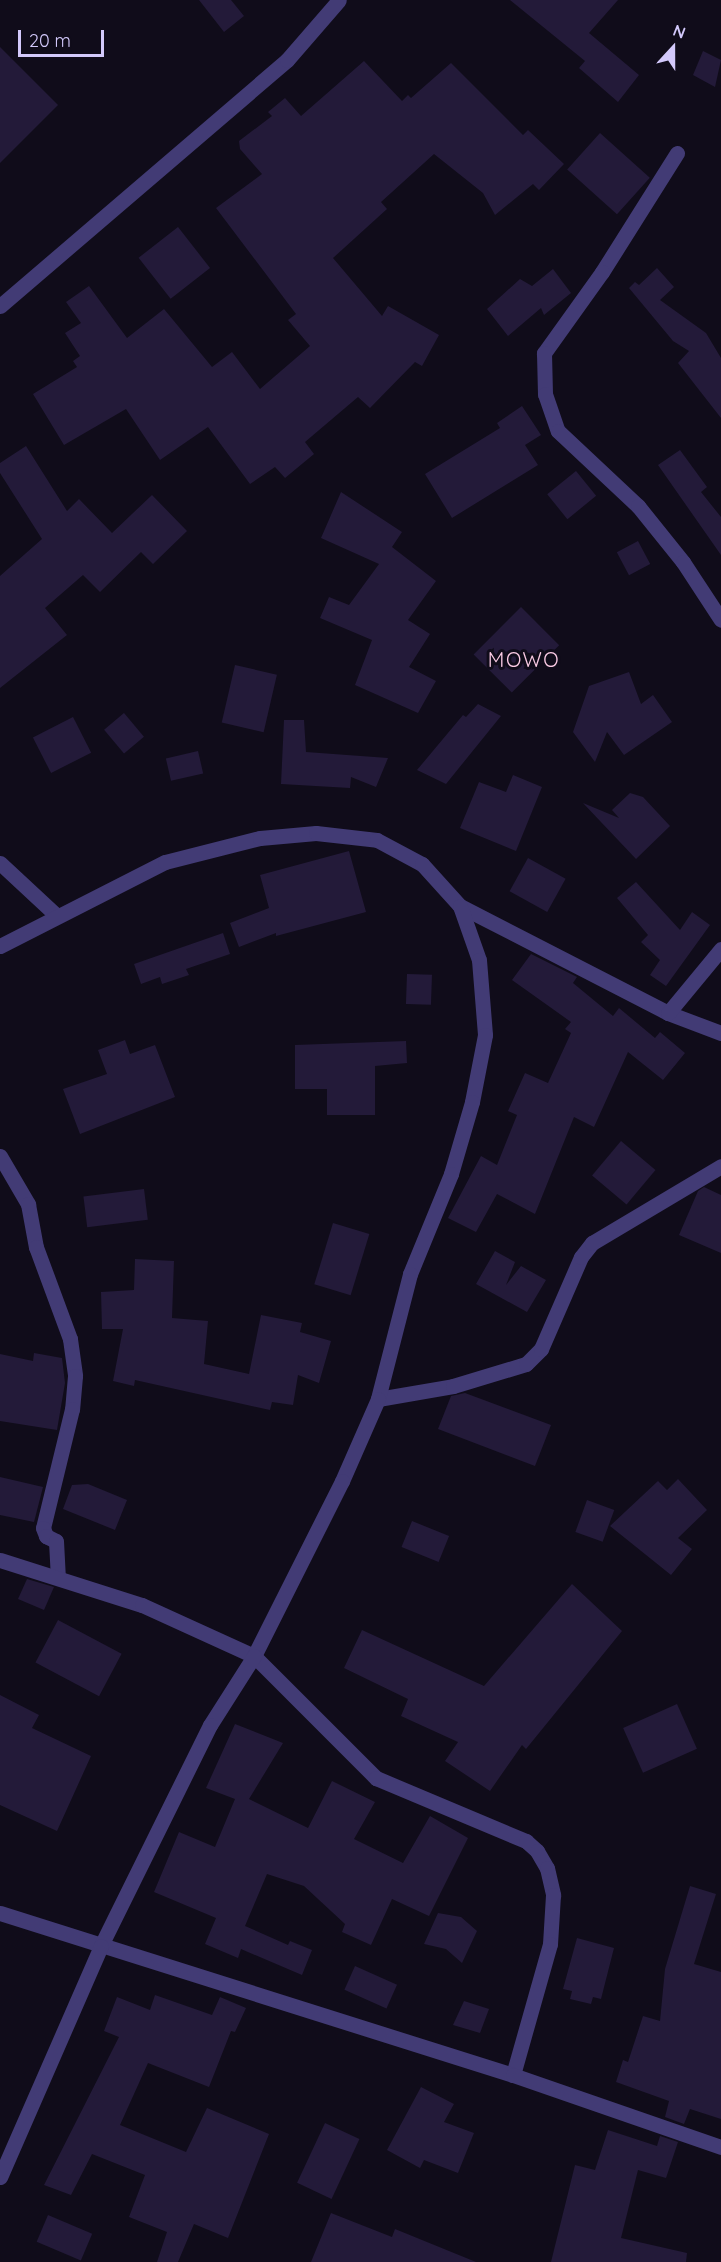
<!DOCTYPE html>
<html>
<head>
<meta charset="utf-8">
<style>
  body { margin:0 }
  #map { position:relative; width:721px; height:2262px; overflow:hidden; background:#100c1a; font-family:Quicksand,sans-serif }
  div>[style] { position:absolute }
  .building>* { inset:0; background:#231a39; transform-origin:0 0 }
  .minor>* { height:15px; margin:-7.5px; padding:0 7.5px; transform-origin:7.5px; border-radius:7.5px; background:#423b75 }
  .tertiary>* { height:15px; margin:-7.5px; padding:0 7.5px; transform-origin:7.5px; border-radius:7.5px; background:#423b75 }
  span { translate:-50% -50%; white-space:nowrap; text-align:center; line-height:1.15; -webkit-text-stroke:6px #100c1a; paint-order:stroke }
  .quarter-label { font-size:20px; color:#fbcbe5; letter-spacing:1.5px }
  .north { position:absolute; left:643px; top:18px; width:60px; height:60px; -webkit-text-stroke:4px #100c1a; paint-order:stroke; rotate:21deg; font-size:16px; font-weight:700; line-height:24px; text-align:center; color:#d3c9fb }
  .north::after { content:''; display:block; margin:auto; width:21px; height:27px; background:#d3c9fb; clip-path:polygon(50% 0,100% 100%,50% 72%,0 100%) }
  .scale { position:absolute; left:18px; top:30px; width:86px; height:27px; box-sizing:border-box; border:3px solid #d3c9fb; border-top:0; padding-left:8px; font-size:18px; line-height:21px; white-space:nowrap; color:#d3c9fb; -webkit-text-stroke:4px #100c1a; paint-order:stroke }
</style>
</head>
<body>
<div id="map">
  <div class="building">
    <i style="clip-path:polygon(199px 0,231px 0,244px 16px,224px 32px)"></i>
    <i style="clip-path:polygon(510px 0,618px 0,589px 33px,639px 75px,618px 102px,579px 68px,585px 61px)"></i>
    <i style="clip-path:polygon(0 47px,58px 105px,0 163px)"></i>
    <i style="clip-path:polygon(703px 51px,721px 60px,715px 87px,693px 75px)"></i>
    <i style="clip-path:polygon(364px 61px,402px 101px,408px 95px,411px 98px,451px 63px,523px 135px,528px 130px,564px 164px,539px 190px,533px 184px,495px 215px,483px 193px,434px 154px,381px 202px,387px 209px,333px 258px,382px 316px,388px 306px,439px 335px,422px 366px,415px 362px,370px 408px,358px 397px,305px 442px,314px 454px,285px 478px,275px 467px,250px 484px,208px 427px,160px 460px,126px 409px,64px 445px,33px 394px,77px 367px,73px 361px,80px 356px,65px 333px,81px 323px,66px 302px,89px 286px,127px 338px,164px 309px,212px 367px,232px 352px,260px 389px,310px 346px,288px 320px,296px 314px,216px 208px,262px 174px,240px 149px,239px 141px,272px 116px,268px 112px,285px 98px,301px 116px)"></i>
    <i style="left:600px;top:133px;width:67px;height:49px;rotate:42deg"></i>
    <i style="left:178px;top:227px;width:52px;height:50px;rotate:52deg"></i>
    <i style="clip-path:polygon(657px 268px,674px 287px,660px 300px,706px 333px,721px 358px,721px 418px,678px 363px,689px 351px,673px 341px,629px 288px,635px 282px,639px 285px)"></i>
    <i style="clip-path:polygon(553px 269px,571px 293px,544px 315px,541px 308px,508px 336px,487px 309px,520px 279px,532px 286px)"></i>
    <i style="clip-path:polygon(522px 406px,541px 435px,525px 445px,538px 465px,452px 518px,425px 474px,500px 428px,497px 423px)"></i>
    <i style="clip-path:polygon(26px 446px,67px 511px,79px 499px,112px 533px,152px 495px,187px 531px,153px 564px,141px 552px,100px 592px,83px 575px,45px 608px,67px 635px,0 688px,0 576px,42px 539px,0 473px,0 463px)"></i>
    <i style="clip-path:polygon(680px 450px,707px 487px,701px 492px,721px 517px,721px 555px,658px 465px)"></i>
    <i style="left:576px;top:471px;width:32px;height:37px;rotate:51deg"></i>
    <i style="clip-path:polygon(341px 492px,402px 532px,392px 547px,436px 581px,408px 620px,430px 634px,409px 667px,436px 681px,418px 713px,355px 685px,372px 640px,320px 618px,329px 597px,349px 605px,379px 564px,321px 538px)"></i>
    <i style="left:638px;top:541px;width:26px;height:24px;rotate:62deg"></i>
    <i style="left:521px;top:607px;width:54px;height:67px;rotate:45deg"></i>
    <i style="left:235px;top:665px;width:43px;height:59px;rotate:13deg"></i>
    <i style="clip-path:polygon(629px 672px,641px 704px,653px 695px,672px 722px,624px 755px,607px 732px,595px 762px,573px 732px,589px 686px)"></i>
    <i style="clip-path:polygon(478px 704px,501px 716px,446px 784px,417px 770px,463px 715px,466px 717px)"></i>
    <i style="left:124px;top:713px;width:31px;height:26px;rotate:50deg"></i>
    <i style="left:73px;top:717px;width:40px;height:45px;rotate:63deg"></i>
    <i style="clip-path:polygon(284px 720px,304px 720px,306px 752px,388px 758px,376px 787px,351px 777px,350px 788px,281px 784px)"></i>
    <i style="left:198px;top:751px;width:23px;height:33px;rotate:77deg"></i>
    <i style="clip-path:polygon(513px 775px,542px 787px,516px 851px,460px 828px,479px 782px,506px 792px)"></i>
    <i style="clip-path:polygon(630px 793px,643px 797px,670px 826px,636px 859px,583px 803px,619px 818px,612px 810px)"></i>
    <i style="clip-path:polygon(349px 851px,366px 912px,276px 936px,276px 933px,239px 947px,230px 923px,269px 908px,260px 875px)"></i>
    <i style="left:528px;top:858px;width:43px;height:38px;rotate:29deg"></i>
    <i style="clip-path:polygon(636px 882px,680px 930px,692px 912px,710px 925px,666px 986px,650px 975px,660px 960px,641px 942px,648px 935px,617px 898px)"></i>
    <i style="clip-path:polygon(223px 933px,230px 954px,186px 969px,189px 975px,162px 984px,160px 977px,141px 984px,134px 964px)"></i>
    <i style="clip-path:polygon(531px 954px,577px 977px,573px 983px,613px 1016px,619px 1008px,655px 1038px,660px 1032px,685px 1053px,663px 1080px,628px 1052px,594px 1127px,574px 1117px,535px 1214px,497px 1194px,476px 1232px,448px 1218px,481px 1156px,497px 1165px,517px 1115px,508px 1111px,525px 1073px,548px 1083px,571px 1033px,565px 1029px,571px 1022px,512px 980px)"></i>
    <i style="left:407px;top:974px;width:25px;height:30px;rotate:2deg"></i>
    <i style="clip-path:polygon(125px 1040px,130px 1054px,155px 1045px,175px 1097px,80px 1134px,63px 1089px,107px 1074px,98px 1050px)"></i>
    <i style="clip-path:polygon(406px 1041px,407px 1063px,375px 1066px,375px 1115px,327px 1115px,327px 1089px,295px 1089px,295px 1045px)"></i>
    <i style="left:621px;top:1141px;width:45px;height:45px;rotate:40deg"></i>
    <i style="clip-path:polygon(704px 1187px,721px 1195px,721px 1253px,679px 1235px,698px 1191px)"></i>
    <i style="left:144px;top:1189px;width:31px;height:61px;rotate:83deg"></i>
    <i style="left:333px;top:1223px;width:38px;height:64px;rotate:17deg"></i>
    <i style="clip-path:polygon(495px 1251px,515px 1262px,506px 1285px,521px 1266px,546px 1280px,527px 1312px,476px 1284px)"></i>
    <i style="clip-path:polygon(135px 1259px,174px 1261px,172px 1318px,208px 1321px,204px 1364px,249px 1374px,261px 1315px,302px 1323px,300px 1332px,331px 1341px,319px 1383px,298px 1375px,293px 1405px,272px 1402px,270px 1410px,135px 1380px,134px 1386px,113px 1381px,123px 1329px,102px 1329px,101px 1292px,134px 1290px)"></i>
    <i style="clip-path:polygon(34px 1353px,62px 1358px,65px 1383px,57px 1430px,0 1421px,0 1354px,33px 1361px)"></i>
    <i style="clip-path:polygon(465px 1393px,551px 1425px,535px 1466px,438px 1429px,451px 1396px)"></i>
    <i style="clip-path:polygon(0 1477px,43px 1487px,34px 1522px,0 1515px)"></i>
    <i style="clip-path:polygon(678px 1479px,707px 1510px,678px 1538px,692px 1549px,671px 1575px,610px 1526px,658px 1481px,667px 1490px)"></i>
    <i style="clip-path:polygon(88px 1484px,127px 1500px,115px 1530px,63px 1509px,72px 1485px)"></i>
    <i style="left:587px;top:1500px;width:29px;height:34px;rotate:20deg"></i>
    <i style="left:412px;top:1521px;width:40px;height:28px;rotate:22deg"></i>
    <i style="clip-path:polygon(27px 1579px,54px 1587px,44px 1610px,18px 1599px)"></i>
    <i style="clip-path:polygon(572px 1584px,622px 1631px,526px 1749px,522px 1745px,490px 1791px,445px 1761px,458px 1742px,401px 1716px,408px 1699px,344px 1668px,362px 1630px,484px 1686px)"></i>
    <i style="left:58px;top:1620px;width:72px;height:48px;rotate:28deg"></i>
    <i style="clip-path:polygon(0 1695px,39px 1715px,32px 1728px,91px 1756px,57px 1831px,0 1805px)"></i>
    <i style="left:677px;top:1704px;width:49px;height:59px;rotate:66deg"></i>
    <i style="clip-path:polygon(235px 1724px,283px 1743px,249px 1799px,308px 1828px,332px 1781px,375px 1802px,354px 1839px,403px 1863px,430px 1816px,468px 1838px,429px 1916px,392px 1899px,371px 1945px,342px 1932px,345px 1924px,304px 1886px,267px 1874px,245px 1926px,288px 1945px,290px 1941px,312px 1950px,302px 1975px,241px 1949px,238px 1958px,205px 1944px,216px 1918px,154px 1892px,179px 1832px,215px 1847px,235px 1799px,206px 1788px)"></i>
    <i style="clip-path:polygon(690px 1886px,716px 1894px,694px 1964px,721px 1972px,721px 2119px,690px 2109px,684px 2124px,665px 2117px,669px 2101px,616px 2082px,623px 2060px,628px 2062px,643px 2016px,660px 2021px,665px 1969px)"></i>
    <i style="clip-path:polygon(438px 1913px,461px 1917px,477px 1931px,462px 1963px,446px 1949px,424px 1944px)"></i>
    <i style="clip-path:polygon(577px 1938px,614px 1948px,601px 1999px,593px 1997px,591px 2004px,570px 1999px,572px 1991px,563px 1989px)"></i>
    <i style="left:355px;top:1966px;width:46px;height:26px;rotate:24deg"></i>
    <i style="clip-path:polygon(155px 1995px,212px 2015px,220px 1997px,246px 2008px,235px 2032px,231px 2031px,209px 2087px,148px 2063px,120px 2125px,186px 2152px,207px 2108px,269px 2134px,228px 2238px,194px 2224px,178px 2262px,157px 2262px,167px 2232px,129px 2217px,145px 2175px,92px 2154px,71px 2195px,44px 2185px,119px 2037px,104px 2031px,117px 1997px,150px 2010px)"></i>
    <i style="clip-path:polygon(464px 2001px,489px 2009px,480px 2033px,453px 2025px)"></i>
    <i style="clip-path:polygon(421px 2087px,454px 2104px,444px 2122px,474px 2133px,458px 2173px,424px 2160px,420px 2168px,387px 2150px)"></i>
    <i style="left:325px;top:2123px;width:38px;height:66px;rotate:25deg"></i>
    <i style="clip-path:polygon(608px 2130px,657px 2146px,660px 2136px,678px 2142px,666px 2178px,638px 2170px,621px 2238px,687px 2253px,686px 2262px,551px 2262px,575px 2165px,595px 2170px)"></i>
    <i style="clip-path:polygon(331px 2213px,392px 2237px,395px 2229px,476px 2262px,311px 2262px)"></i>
    <i style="left:48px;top:2215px;width:48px;height:29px;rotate:23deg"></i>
  </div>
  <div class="minor">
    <i style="left:677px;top:153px;width:141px;rotate:122.2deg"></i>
    <i style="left:602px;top:272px;width:100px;rotate:125.6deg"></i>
    <i style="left:544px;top:353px;width:41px;rotate:88.6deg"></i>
    <i style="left:545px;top:394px;width:39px;rotate:71deg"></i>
    <i style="left:558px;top:431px;width:110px;rotate:43.2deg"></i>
    <i style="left:638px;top:506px;width:72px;rotate:51.2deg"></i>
    <i style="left:683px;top:562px;width:69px;rotate:56.8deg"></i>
    <i style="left:0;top:306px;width:378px;rotate:-40.6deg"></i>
    <i style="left:287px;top:60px;width:79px;rotate:-49.1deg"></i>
    <i style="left:0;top:863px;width:76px;rotate:42.9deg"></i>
    <i style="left:460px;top:906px;width:234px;rotate:27.2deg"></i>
    <i style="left:668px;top:1013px;width:57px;rotate:20.7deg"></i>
    <i style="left:668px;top:1013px;width:83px;rotate:-50.4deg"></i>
    <i style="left:0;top:1156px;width:56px;rotate:59.7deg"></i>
    <i style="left:28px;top:1204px;width:44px;rotate:79.5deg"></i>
    <i style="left:36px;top:1247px;width:98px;rotate:69.7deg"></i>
    <i style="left:70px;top:1339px;width:37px;rotate:82deg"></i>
    <i style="left:75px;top:1376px;width:33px;rotate:95deg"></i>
    <i style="left:72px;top:1409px;width:122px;rotate:103.7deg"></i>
    <i style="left:43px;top:1528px;width:9px;rotate:69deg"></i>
    <i style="left:46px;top:1536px;width:11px;rotate:27deg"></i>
    <i style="left:56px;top:1541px;width:34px;rotate:87deg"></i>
    <i style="left:378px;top:1399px;width:76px;rotate:-9.8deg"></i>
    <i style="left:453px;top:1386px;width:76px;rotate:-16.8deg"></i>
    <i style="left:526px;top:1364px;width:21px;rotate:-45deg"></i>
    <i style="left:541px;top:1349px;width:100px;rotate:-66.5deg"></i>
    <i style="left:581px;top:1257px;width:18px;rotate:-52deg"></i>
    <i style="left:592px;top:1243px;width:150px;rotate:-30.8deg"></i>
    <i style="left:0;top:1560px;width:149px;rotate:17.6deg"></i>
    <i style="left:142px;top:1605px;width:123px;rotate:24.5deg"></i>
    <i style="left:254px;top:1656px;width:173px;rotate:45deg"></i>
    <i style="left:376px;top:1778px;width:163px;rotate:22.8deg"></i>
    <i style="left:526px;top:1841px;width:15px;rotate:42deg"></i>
    <i style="left:537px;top:1851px;width:20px;rotate:60deg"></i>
    <i style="left:547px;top:1868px;width:28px;rotate:77deg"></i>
    <i style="left:553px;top:1895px;width:49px;rotate:93.5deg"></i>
    <i style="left:550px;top:1944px;width:136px;rotate:105.8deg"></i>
    <i style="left:0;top:1913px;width:538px;rotate:17.53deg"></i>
    <i style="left:513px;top:2075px;width:220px;rotate:19.1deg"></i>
  </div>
  <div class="tertiary">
    <i style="left:0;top:946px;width:185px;rotate:-27deg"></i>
    <i style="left:165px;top:862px;width:98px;rotate:-14.2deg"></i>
    <i style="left:260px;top:838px;width:56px;rotate:-5.1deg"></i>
    <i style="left:316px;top:833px;width:61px;rotate:6.5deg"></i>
    <i style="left:377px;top:840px;width:51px;rotate:28.1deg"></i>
    <i style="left:422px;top:864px;width:57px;rotate:47.9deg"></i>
    <i style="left:460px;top:906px;width:57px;rotate:70.6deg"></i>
    <i style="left:479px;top:960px;width:75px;rotate:85.4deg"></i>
    <i style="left:485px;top:1035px;width:68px;rotate:101deg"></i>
    <i style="left:472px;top:1102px;width:75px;rotate:106.3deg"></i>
    <i style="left:451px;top:1174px;width:108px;rotate:112.3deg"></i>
    <i style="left:410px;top:1274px;width:129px;rotate:104.4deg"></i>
    <i style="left:378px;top:1399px;width:90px;rotate:113.7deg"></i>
    <i style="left:342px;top:1481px;width:196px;rotate:116.7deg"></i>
    <i style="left:254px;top:1656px;width:82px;rotate:122.5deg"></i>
    <i style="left:210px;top:1725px;width:246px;rotate:116.3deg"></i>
    <i style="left:101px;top:1946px;width:252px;rotate:113.6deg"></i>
  </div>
  <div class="quarter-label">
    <span style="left:524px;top:659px">MOWO</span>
  </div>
  <div class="north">N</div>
  <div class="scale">20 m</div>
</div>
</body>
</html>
